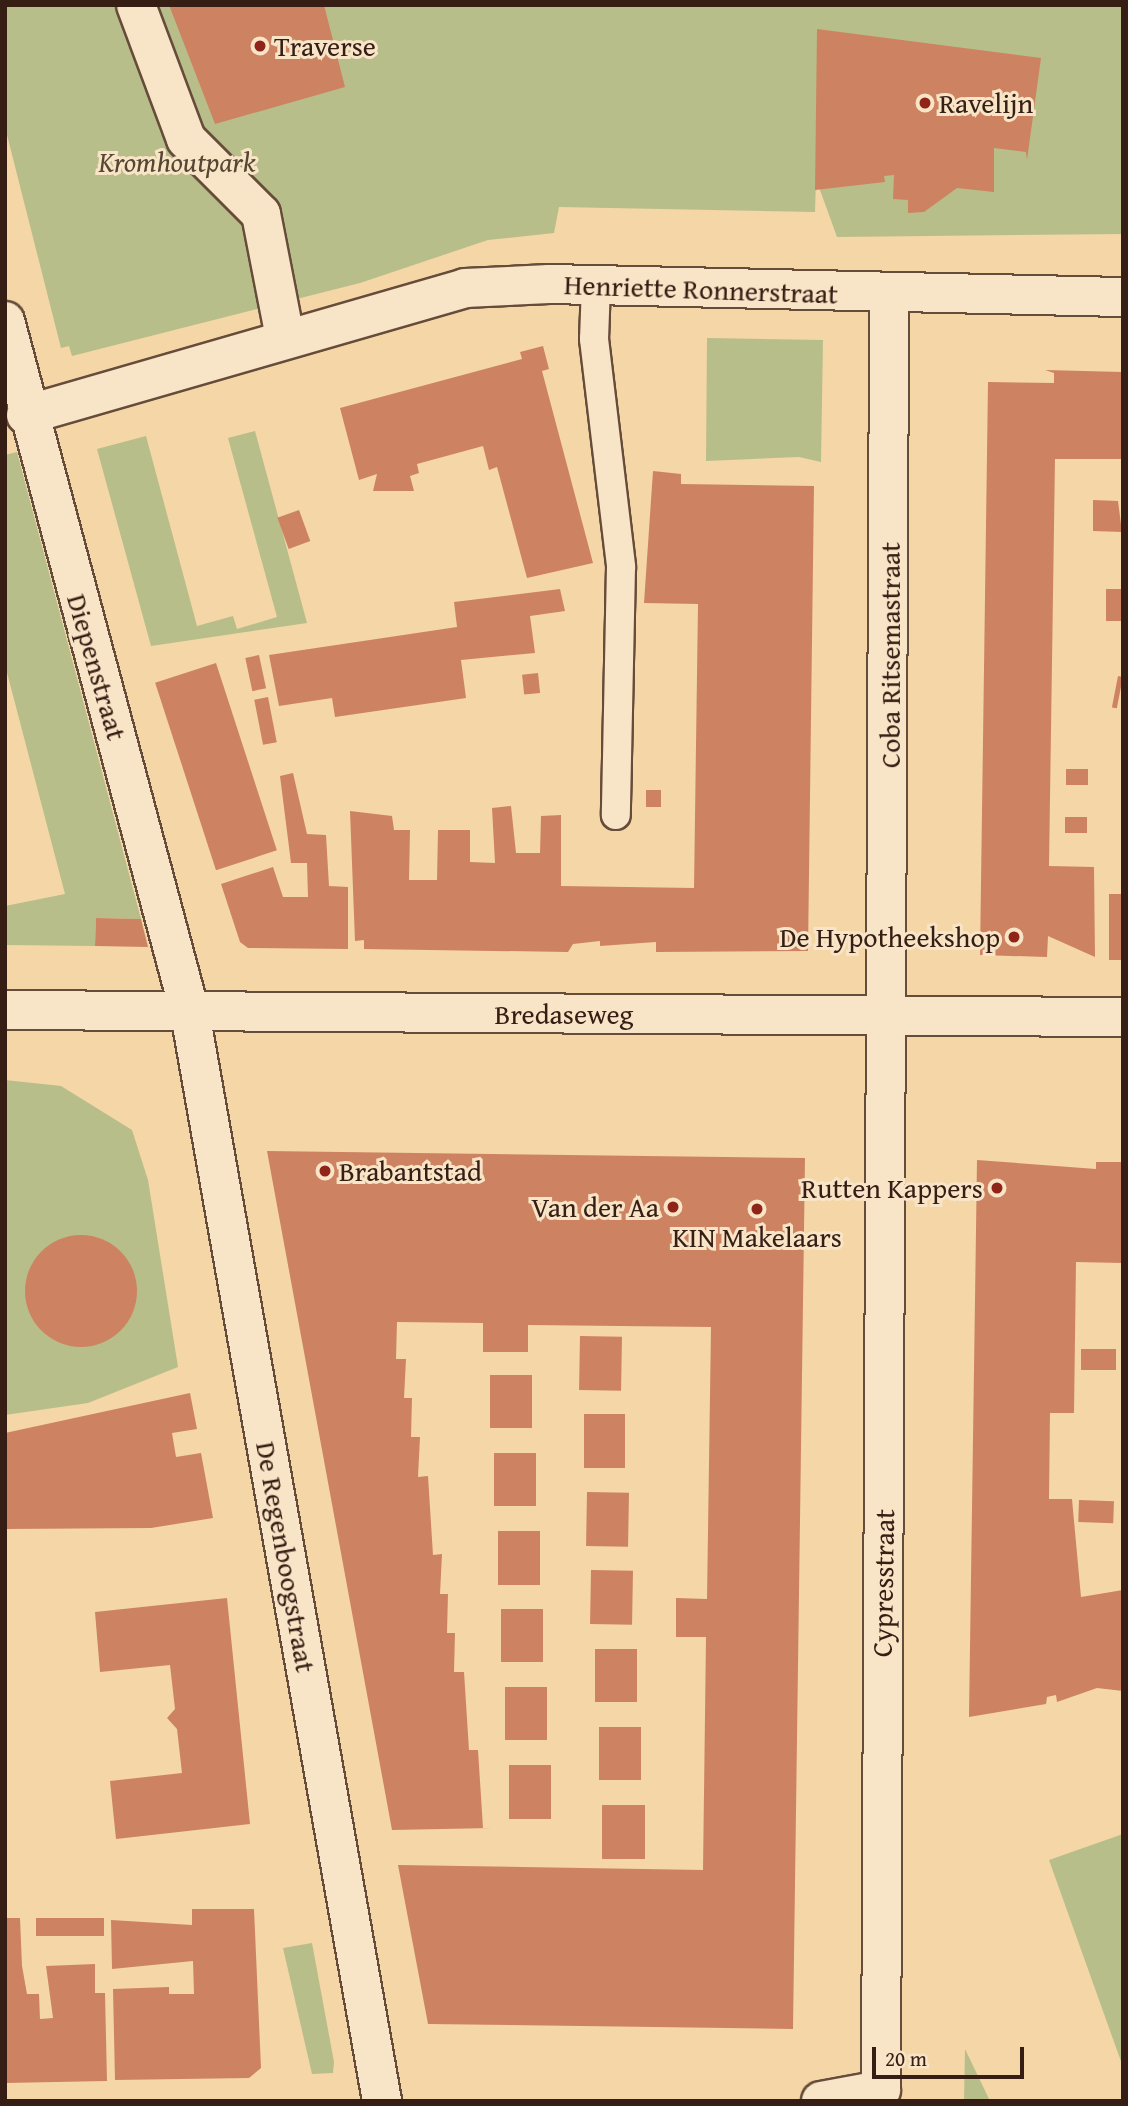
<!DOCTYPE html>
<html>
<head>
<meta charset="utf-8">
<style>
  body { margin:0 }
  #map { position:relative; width:1128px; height:2106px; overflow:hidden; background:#f4d6a7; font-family:"Gentium Book Plus",serif }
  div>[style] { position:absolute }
  .green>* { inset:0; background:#b8be8a }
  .building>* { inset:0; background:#cd8361; transform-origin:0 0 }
  .round { border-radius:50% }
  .roads { filter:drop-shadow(2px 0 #664c3a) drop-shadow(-2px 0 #664c3a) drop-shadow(0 2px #664c3a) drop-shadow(0 -2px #664c3a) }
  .lane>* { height:28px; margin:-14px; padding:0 14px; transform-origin:14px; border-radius:14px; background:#f8e4c6 }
  .street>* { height:38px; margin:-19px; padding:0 19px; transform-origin:19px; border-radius:19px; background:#f8e4c6 }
  .secondary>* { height:38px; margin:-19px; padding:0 19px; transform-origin:19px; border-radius:19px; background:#f8e4c6 }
  .dots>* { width:19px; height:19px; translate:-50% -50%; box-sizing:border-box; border:4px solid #f8e4c6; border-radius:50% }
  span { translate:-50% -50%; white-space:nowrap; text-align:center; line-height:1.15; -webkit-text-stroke:6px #f8e4c6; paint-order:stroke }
  .poi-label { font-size:28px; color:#361e15 }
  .left { translate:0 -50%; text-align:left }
  .right { translate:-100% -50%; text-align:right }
  .park-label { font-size:28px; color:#564632; font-style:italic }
  .street-label { font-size:28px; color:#361e15 }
  .frame { position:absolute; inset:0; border:7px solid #361e15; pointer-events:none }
  .scale { position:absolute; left:872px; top:2047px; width:152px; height:32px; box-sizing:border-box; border:4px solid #361e15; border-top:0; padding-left:9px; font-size:21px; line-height:24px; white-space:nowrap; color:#361e15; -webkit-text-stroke:5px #f8e4c6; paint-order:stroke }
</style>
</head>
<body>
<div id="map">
  <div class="green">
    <i style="clip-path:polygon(5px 5px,1123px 5px,1123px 234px,837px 237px,816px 179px,815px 212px,559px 207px,554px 233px,488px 240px,360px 283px,72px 356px,69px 346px,61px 348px,5px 127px)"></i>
    <i style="clip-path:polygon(707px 338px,823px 340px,821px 462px,799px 457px,706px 461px)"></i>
    <i style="clip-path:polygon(255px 431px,307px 623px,151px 646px,97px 449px,146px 436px,197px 626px,233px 616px,237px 629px,277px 617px,228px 438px)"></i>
    <i style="clip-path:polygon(17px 452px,141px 919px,96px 918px,95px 946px,5px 945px,5px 906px,65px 894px,5px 665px,5px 455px)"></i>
    <i style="clip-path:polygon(5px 1080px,61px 1086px,132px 1130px,148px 1180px,178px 1367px,88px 1403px,5px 1415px)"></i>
    <i style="clip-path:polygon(1123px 1834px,1123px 2067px,1049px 1860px)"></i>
    <i style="clip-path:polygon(312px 1943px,334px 2062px,333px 2073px,312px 2074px,283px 1948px)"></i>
    <i style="clip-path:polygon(965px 2049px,990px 2101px,964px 2101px)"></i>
  </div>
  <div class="building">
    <i style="clip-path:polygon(169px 5px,324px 5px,345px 87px,215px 124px)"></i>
    <i style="clip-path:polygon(817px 29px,1041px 58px,1027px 160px,1026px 152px,994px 148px,994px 192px,957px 188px,924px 212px,908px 213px,908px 200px,893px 199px,894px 175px,884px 176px,885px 182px,815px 190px)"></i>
    <i style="clip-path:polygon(543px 346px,549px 369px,542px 371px,593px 563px,527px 578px,497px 467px,489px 470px,483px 446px,417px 464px,419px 473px,410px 476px,414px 491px,373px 491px,377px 474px,359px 480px,340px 408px,522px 359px,520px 352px)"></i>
    <i style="clip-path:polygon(1045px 370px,1123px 372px,1123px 459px,1055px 459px,1049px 866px,1094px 867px,1095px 957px,1048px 936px,1047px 957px,980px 955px,988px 382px,1054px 383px,1054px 373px)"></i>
    <i style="clip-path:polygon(653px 471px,681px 474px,681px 484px,814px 486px,808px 951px,656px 952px,656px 942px,600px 946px,600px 941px,573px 944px,568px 952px,364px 949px,364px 940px,355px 941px,350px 811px,392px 816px,394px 830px,410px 830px,409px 880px,437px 880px,438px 830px,470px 830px,470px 862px,495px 863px,492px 808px,511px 806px,516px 853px,540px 853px,541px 816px,561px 815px,561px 886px,694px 888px,698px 604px,644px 603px)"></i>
    <i style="clip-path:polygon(1093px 500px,1118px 501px,1122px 532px,1093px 531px)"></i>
    <i style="left:299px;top:510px;width:33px;height:23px;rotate:70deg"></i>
    <i style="clip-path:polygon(560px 589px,565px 611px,530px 616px,535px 653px,461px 660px,466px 698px,335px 717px,332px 698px,279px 706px,269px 655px,457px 627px,454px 602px)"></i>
    <i style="left:1106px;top:589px;width:17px;height:32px"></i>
    <i style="left:259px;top:655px;width:34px;height:14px;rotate:78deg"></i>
    <i style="left:216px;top:663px;width:197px;height:64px;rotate:72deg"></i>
    <i style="left:538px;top:673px;width:20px;height:16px;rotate:84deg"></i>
    <i style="left:1118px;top:676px;width:5px;height:32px;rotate:11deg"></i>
    <i style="left:268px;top:697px;width:46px;height:14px;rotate:79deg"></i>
    <i style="left:1066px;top:769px;width:22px;height:16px"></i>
    <i style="clip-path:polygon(293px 773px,307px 834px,326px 835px,329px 886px,348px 887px,348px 949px,248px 948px,240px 942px,221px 884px,273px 867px,283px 897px,308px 897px,307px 863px,291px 863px,280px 776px)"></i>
    <i style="left:646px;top:790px;width:15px;height:17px"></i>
    <i style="left:1065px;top:817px;width:22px;height:16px"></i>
    <i style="left:1109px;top:894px;width:14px;height:66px"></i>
    <i style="clip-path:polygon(96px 918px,141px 919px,148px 947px,95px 946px)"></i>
    <i style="clip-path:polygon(267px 1151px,805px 1158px,793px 2029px,428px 2024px,398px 1865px,703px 1870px,706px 1637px,676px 1637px,676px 1598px,707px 1599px,711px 1327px,528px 1325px,528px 1352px,483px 1352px,483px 1323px,397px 1322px,396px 1359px,406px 1359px,404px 1398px,412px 1398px,411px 1437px,420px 1437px,418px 1477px,428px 1476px,433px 1555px,442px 1554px,440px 1594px,448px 1594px,447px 1633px,455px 1633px,454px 1672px,464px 1672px,469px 1750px,478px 1750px,483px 1828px,492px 1828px,392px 1830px)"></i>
    <i style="clip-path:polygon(977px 1160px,1096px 1169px,1096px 1162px,1122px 1162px,1123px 1263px,1076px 1262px,1074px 1413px,1050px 1413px,1049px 1499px,1072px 1499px,1081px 1597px,1123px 1590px,1123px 1691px,1097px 1688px,1057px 1702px,1056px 1695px,1047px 1697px,1046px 1704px,969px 1717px)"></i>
    <i class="round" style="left:25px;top:1235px;width:112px;height:112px"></i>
    <i style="left:580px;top:1336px;width:42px;height:54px;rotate:1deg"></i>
    <i style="left:1081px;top:1349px;width:35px;height:21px"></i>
    <i style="left:490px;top:1375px;width:42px;height:53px"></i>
    <i style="clip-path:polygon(190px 1393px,197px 1429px,172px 1433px,176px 1457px,201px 1453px,213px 1518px,151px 1528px,6px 1529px,5px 1433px)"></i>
    <i style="left:625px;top:1414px;width:54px;height:41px;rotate:90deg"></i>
    <i style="left:494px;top:1453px;width:42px;height:53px"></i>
    <i style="left:587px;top:1492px;width:42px;height:54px;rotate:1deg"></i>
    <i style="left:1079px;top:1500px;width:35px;height:22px;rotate:2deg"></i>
    <i style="left:498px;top:1531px;width:42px;height:54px"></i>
    <i style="left:591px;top:1570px;width:42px;height:54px;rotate:1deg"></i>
    <i style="clip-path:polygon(227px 1598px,250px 1824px,116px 1839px,110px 1781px,182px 1773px,177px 1729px,167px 1718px,175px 1709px,170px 1665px,100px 1672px,95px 1612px)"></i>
    <i style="left:501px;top:1609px;width:42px;height:53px"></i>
    <i style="left:595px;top:1649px;width:42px;height:53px"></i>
    <i style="left:505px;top:1687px;width:42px;height:53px"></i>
    <i style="left:599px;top:1727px;width:42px;height:53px"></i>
    <i style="left:509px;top:1765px;width:42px;height:54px"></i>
    <i style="left:602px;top:1805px;width:43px;height:54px"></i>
    <i style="clip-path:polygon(192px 1909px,254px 1909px,261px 2068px,249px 2078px,115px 2080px,113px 1989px,169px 1987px,169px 1994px,194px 1994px,193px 1961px,112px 1969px,111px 1920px,192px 1925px)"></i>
    <i style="clip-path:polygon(5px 1918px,20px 1918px,22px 1966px,27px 1994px,39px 1994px,40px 2019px,53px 2018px,46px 1966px,95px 1964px,95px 1993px,105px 1993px,107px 2081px,5px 2083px)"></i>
    <i style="left:36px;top:1918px;width:68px;height:18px"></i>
  </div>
  <div class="roads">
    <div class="lane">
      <i style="left:596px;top:285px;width:54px;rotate:92.1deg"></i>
      <i style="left:594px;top:339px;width:230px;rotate:83.2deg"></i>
      <i style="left:621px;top:567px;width:248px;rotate:91.2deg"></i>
    </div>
    <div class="street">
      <i style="left:136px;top:5px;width:143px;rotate:69.5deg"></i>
      <i style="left:186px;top:139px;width:106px;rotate:45deg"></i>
      <i style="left:261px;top:214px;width:125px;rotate:79deg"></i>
      <i style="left:5px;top:321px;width:716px;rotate:75.03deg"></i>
      <i style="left:190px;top:1013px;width:1105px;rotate:79.99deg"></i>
      <i style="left:26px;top:415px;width:457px;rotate:-16.1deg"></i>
      <i style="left:465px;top:288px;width:84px;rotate:-2.7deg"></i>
      <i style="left:549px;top:284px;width:574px;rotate:1.3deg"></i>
      <i style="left:821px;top:2101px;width:61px;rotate:-10.4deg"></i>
      <i style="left:881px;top:2090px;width:1794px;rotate:-89.74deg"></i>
    </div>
    <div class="secondary">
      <i style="left:5px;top:1010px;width:1118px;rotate:0.36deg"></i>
    </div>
  </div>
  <div class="dots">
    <i style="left:260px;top:46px;background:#8f2418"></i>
    <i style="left:925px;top:103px;background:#8f2418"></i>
    <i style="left:1014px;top:937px;background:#8f2418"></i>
    <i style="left:325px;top:1171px;background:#8f2418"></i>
    <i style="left:997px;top:1188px;background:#8f2418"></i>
    <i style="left:673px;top:1207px;background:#8f2418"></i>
    <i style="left:757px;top:1209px;background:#8f2418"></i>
  </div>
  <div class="poi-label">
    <span class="left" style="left:274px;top:46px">Traverse</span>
    <span class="left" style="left:939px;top:103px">Ravelijn</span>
    <span class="right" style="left:1000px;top:937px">De Hypotheekshop</span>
    <span class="left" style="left:339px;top:1171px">Brabantstad</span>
    <span class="right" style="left:983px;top:1188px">Rutten Kappers</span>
    <span class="right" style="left:659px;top:1207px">Van der Aa</span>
    <span style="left:757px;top:1237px">KIN Makelaars</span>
  </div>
  <div class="park-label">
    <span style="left:177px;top:162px">Kromhoutpark</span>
  </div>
  <div class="street-label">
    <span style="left:701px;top:289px;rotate:2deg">Henriette Ronnerstraat</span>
    <span style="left:890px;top:655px;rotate:-90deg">Coba Ritsemastraat</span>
    <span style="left:97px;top:667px;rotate:74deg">Diepenstraat</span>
    <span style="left:564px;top:1014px">Bredaseweg</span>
    <span style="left:286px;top:1557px;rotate:80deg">De Regenboogstraat</span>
    <span style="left:883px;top:1583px;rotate:-89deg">Cypresstraat</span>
  </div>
  <div class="frame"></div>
  <div class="scale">20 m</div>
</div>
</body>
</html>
